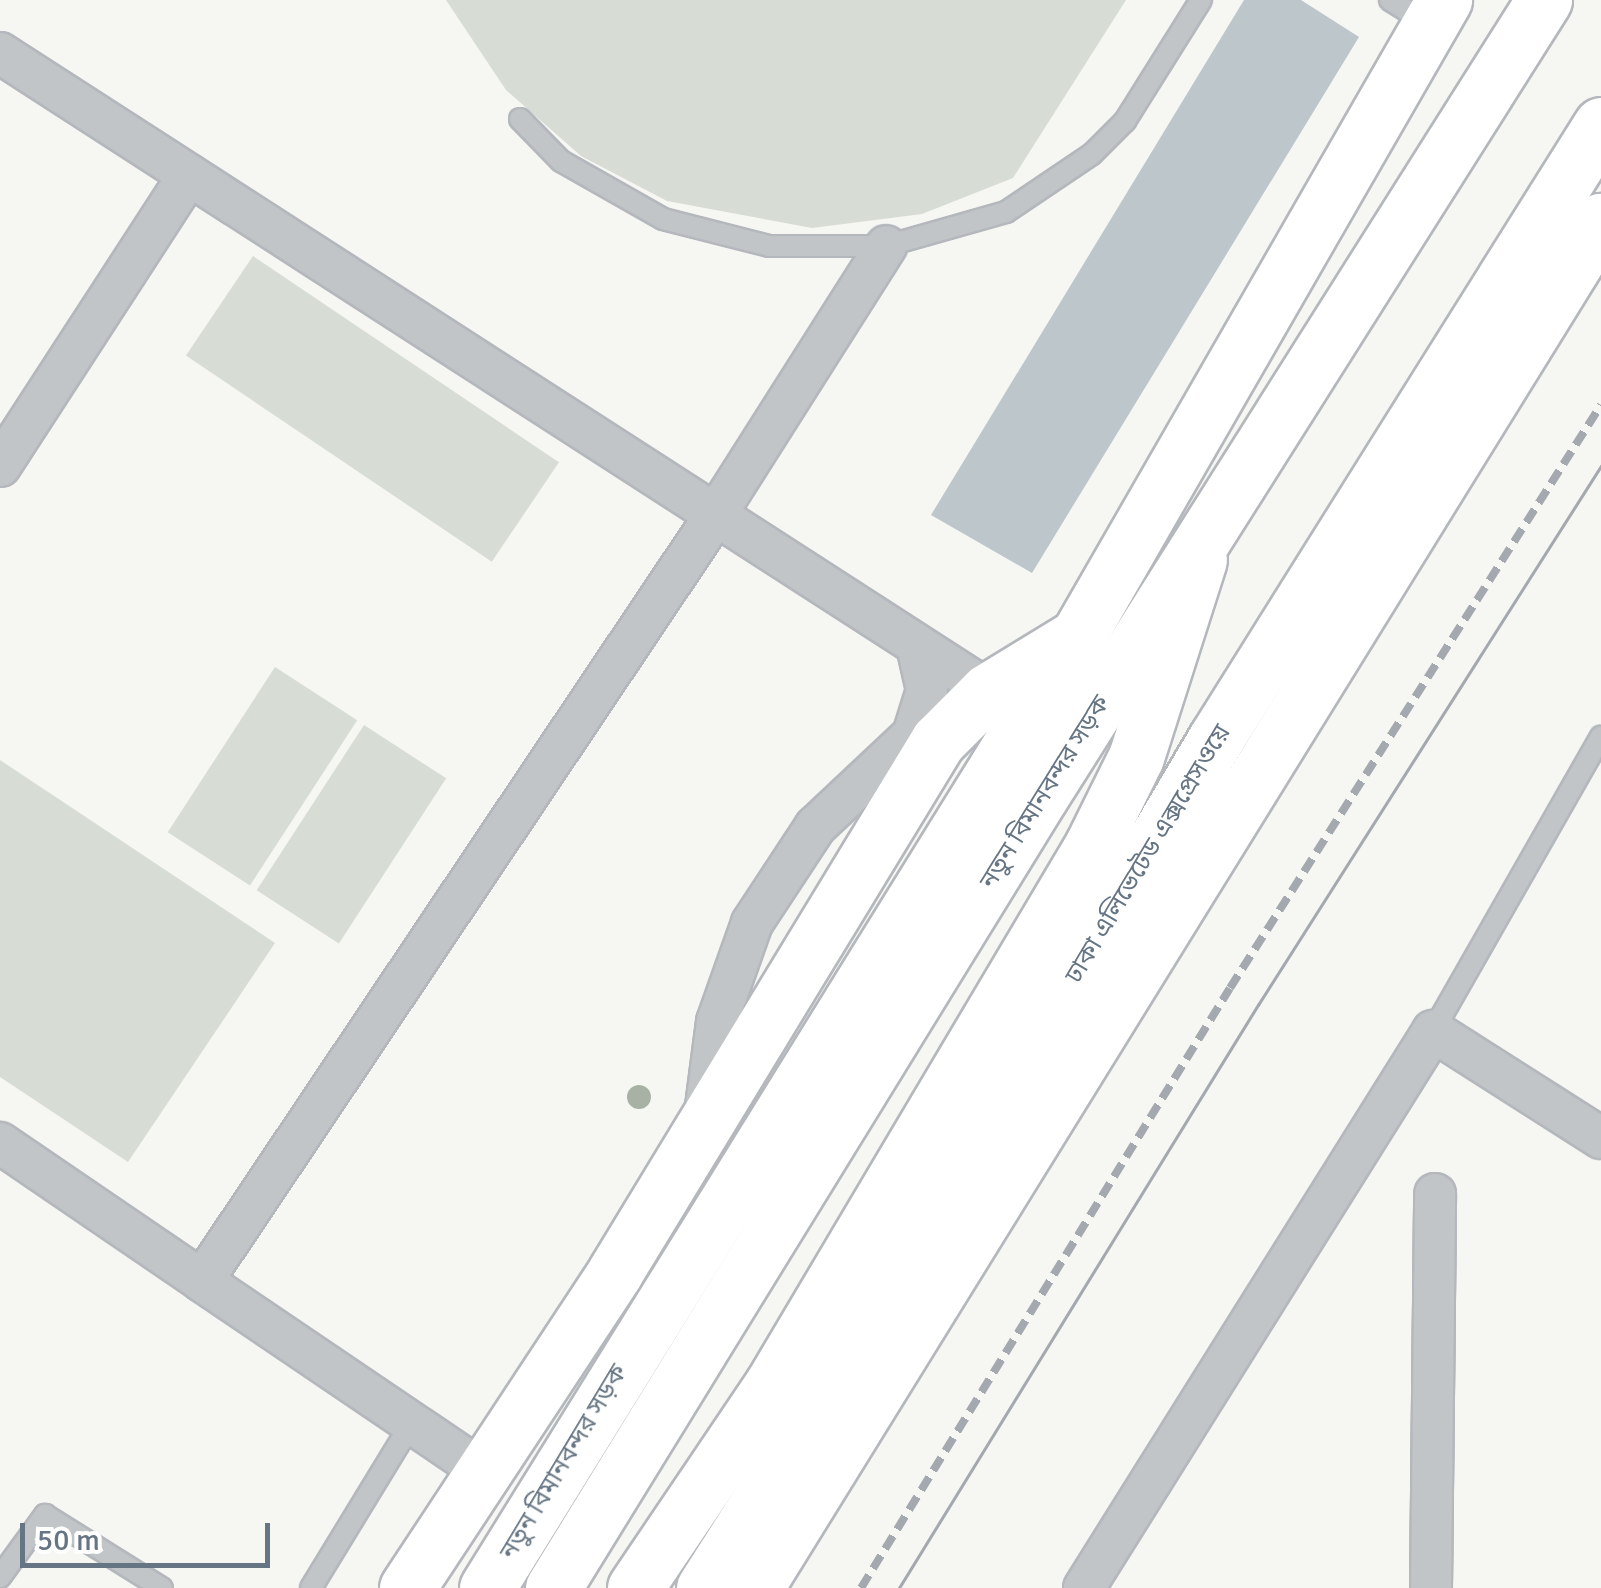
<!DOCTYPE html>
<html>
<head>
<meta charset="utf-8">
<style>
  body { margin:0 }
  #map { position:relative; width:1601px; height:1588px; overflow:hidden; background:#f6f6f3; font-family:Signika,"Noto Sans Bengali",sans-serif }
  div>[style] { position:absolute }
  .green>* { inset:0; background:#d7ddd4; transform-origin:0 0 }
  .water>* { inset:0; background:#bcc6cb }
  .roads { filter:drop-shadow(2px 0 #b4b8bd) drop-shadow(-2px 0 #b4b8bd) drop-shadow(0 2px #b4b8bd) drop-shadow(0 -2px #b4b8bd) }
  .service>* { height:20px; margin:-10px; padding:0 10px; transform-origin:10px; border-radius:10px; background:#c1c5c8 }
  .minor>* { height:40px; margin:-20px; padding:0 20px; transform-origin:20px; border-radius:20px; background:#c1c5c8 }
  .secondary>* { height:55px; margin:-27.5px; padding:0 27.5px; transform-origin:27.5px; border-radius:27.5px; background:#fff }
  .trunk>* { height:55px; margin:-27.5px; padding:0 27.5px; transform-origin:27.5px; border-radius:27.5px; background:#fff }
  .motorway>* { height:55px; margin:-27.5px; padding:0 27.5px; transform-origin:27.5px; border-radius:27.5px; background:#fff }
  .tram>* { height:2.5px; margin:-1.25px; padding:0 1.25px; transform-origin:1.25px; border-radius:1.25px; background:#a4a9af }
  .rail>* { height:8px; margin-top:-4px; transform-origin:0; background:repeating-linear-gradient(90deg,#a4a9af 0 15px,transparent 0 23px) }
  .trees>* { width:24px; height:24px; margin:-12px; border-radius:50%; background:#a8b2a4 }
  span { translate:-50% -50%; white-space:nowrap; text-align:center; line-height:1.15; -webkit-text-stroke:10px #fff; paint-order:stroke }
  .street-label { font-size:25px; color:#667583 }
  .scale { position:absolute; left:20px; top:1523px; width:250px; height:45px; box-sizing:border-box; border:5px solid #667583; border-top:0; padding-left:12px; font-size:30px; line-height:35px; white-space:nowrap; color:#667583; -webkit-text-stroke:8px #fff; paint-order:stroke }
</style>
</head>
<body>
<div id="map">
  <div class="green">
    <i style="clip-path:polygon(446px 0,1126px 0,1013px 178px,922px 214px,812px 228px,667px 201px,581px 156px,506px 90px)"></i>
    <i style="left:253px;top:256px;width:369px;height:120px;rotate:34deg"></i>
    <i style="left:275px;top:667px;width:98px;height:197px;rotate:33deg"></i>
    <i style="left:364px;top:725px;width:98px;height:197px;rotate:33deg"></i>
    <i style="clip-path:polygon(0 760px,275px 943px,128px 1162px,0 1077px)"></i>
  </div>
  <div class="water">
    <i style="clip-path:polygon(1244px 0,1301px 0,1359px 37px,1032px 573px,931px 515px)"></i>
  </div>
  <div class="roads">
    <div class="service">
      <i style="left:1390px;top:0;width:44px;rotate:31.9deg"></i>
      <i style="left:520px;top:119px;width:59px;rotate:45.7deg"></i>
      <i style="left:561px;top:161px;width:117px;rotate:29.6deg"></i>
      <i style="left:663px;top:219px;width:109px;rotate:14.3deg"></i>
      <i style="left:769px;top:246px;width:117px"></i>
      <i style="left:886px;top:246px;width:125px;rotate:-15.8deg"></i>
      <i style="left:1006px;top:212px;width:104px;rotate:-34deg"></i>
      <i style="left:1092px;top:154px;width:47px;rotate:-45deg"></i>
      <i style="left:1125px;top:121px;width:143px;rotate:-57.9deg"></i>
      <i style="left:1433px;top:1031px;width:339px;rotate:-60.3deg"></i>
      <i style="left:0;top:1577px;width:77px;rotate:-54deg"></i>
      <i style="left:45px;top:1515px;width:138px;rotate:32deg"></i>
      <i style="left:311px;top:1588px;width:192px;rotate:-58.6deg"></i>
    </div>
    <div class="minor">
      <i style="left:0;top:53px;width:1201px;rotate:32.83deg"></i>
      <i style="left:0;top:466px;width:347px;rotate:-57deg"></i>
      <i style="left:705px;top:1114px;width:93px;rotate:-82.6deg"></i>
      <i style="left:717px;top:1022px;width:105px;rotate:-70.5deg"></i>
      <i style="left:752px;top:923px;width:115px;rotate:-56.7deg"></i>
      <i style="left:815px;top:827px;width:134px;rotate:-43.2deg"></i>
      <i style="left:913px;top:735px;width:47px;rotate:-72.7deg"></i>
      <i style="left:927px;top:690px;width:41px;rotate:-102.7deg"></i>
      <i style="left:0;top:1143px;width:245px;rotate:34.3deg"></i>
      <i style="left:202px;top:1281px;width:917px;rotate:-56.15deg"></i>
      <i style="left:713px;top:519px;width:323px;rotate:-57.6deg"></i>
      <i style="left:202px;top:1281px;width:341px;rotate:34.1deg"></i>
      <i style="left:1084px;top:1588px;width:657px;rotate:-57.93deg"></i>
      <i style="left:1433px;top:1031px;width:199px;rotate:32.5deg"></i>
      <i style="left:1431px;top:1588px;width:394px;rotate:-89.4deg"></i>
    </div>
    <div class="secondary">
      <i style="left:407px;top:1588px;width:378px;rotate:-56.6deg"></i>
      <i style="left:615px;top:1272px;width:622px;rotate:-58.69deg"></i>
      <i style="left:938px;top:741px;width:71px;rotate:-45deg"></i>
      <i style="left:988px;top:691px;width:105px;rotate:-31.4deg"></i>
      <i style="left:635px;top:1588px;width:245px;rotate:-56deg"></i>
      <i style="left:772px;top:1385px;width:627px;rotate:-59.3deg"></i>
      <i style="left:1092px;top:846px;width:99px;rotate:-63.7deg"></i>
      <i style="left:1136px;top:757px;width:207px;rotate:-72.3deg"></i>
    </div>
    <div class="trunk">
      <i style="left:487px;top:1588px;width:1121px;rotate:-58.17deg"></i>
      <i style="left:1078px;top:636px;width:734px;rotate:-60.08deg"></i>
      <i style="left:553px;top:1588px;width:929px;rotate:-58.38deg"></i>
      <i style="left:1040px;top:797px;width:943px;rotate:-57.69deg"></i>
    </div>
    <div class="motorway">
      <i style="left:704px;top:1588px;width:232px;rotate:-57.5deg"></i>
      <i style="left:829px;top:1392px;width:758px;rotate:-59.37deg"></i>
      <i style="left:1215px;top:740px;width:726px;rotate:-57.89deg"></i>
      <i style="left:755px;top:1588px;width:1608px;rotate:-58.25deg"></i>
    </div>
  </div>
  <div class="tram">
    <i style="left:899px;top:1588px;width:685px;rotate:-58.38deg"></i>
    <i style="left:1258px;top:1005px;width:639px;rotate:-57.53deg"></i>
  </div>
  <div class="rail">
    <i style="left:861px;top:1588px;width:704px;rotate:-58.41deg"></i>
    <i style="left:1230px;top:988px;width:691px;rotate:-57.53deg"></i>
  </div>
  <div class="trees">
    <i style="left:639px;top:1097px"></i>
  </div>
  <div class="street-label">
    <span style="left:1045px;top:792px;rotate:-58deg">নতুন বিমানবন্দর সড়ক</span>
    <span style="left:1148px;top:854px;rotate:-59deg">ঢাকা এলিভেটেড এক্সপ্রেসওয়ে</span>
    <span style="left:564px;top:1462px;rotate:-59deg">নতুন বিমানবন্দর সড়ক</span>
  </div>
  <div class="scale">50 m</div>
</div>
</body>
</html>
